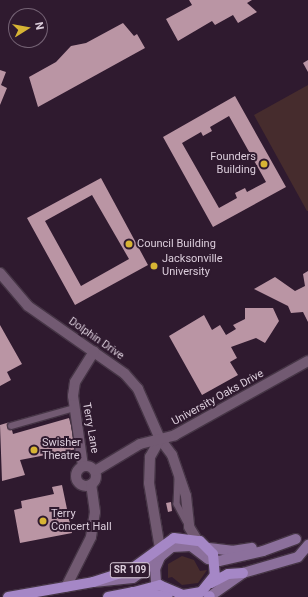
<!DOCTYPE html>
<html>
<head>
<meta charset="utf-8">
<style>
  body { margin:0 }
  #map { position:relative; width:308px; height:597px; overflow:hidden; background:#2f1a2f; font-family:Roboto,sans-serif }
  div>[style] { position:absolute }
  .green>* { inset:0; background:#462c2d }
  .building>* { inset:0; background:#ba95a4 }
  .roads { filter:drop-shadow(1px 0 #463546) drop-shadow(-1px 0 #463546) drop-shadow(0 1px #463546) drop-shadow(0 -1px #463546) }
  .lane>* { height:5.5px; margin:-2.75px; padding:0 2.75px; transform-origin:2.75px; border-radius:2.75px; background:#725a72 }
  .street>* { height:10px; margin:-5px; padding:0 5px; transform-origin:5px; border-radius:5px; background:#725a72 }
  .street>.ring { margin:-5px; padding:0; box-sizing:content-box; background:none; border:10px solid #725a72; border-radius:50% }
  .secondary>* { height:10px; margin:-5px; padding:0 5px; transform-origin:5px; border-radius:5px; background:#8c709c }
  .primary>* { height:10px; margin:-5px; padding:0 5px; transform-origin:5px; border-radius:5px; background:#a587c6 }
  .dots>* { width:11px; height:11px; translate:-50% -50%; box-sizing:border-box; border:2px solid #2f1a2f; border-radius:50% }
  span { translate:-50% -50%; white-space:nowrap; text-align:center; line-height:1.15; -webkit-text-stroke:4px #2f1a2f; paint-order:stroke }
  .shield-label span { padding:1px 3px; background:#2f1a2f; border:1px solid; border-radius:3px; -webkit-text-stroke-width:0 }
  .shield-label { font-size:10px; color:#dccedc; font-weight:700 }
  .poi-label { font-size:11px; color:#dccedc }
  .right { translate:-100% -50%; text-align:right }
  .left { translate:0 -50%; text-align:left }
  .street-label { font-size:11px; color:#dccedc }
  .north { position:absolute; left:8px; top:8px; width:40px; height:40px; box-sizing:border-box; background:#2f1a2f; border:1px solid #746274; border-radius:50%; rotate:79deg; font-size:11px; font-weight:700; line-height:16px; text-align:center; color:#dccedc }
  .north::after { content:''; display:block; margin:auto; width:14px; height:18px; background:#d7b434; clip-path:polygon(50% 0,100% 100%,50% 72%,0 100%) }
</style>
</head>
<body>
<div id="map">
  <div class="green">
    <i style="clip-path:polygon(308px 85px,308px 211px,307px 211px,254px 115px)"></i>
    <i style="clip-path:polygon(182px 556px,194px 560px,200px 571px,207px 570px,198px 583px,182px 585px,172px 577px,168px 578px,168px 564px)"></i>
  </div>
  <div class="building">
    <i style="clip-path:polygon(189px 0,252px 0,247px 3px,257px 12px,238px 23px,233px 15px,215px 25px,212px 21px,178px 41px,166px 19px,192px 5px)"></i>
    <i style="clip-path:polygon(123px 23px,134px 36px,137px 34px,145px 48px,38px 107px,29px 77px,56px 62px,71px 46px,86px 43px)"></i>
    <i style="clip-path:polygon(308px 60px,308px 72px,303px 63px)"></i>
    <i style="clip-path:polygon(0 70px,6px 72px,1px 85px,7px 88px,0 105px)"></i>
    <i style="clip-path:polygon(evenodd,235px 96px,286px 187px,213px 227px,163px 137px,235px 96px,229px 116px,266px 182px,247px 192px,245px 188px,235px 193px,237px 198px,219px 208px,182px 143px,201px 132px,203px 136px,212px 131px,210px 127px,229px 116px)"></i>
    <i style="clip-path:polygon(evenodd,101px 178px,148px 265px,75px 305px,27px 218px,101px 178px,92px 195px,129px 259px,81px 286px,45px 221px,92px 195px)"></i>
    <i style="clip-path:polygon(308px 271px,308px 322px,303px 312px,291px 313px,288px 306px,254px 289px,275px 277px,295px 291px,305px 286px,303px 274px)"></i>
    <i style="clip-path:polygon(245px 308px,273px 308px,279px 321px,265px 343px,256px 338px,231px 347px,237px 358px,230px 362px,238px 375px,202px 395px,169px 336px,204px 315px,212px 330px,220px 325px,226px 335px,236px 329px,233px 325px,245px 319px)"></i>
    <i style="clip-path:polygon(0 325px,22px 364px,7px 372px,11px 380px,0 386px)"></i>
    <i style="clip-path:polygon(69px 418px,77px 449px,20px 460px,25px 475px,2px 481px,0 425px,10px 422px,13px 434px)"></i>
    <i style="clip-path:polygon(62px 485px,72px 533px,20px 543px,14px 510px,22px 508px,21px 501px,54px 494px,52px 487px)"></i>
    <i style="clip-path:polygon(171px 502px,172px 511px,168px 512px,166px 503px)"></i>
  </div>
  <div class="roads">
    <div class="lane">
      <i style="left:11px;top:426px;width:66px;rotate:-15.9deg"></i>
      <i style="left:178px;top:478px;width:26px;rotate:92deg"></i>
      <i style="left:177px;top:504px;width:19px;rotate:62deg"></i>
    </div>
    <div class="street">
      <i style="left:0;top:273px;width:43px;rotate:49.7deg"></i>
      <i style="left:28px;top:306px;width:118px;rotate:35deg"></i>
      <i style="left:125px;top:374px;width:20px;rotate:49deg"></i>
      <i style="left:138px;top:389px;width:55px;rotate:66.3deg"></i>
      <i style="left:160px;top:439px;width:20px;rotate:53deg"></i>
      <i style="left:172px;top:455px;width:43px;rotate:71.1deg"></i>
      <i style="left:186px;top:496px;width:31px;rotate:84deg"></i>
      <i style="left:189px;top:527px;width:15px;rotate:58deg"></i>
      <i style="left:160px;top:439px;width:21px;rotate:119deg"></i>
      <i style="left:150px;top:457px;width:26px;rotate:92deg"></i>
      <i style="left:149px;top:483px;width:73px;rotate:80.5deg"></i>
      <i style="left:83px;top:466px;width:71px;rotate:-98.1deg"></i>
      <i style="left:73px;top:396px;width:14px;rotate:-82deg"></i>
      <i style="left:75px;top:382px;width:36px;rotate:-58deg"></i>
      <i class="ring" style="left:76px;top:466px;width:10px;height:10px"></i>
      <i style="left:95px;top:471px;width:52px;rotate:-31deg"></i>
      <i style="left:140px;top:444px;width:36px;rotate:-14deg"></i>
      <i style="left:175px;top:435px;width:152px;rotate:-29.1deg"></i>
      <i style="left:66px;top:587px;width:56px;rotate:-63.4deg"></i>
      <i style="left:91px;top:537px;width:25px;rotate:-81deg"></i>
      <i style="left:95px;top:512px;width:28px;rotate:-98deg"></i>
    </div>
    <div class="secondary">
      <i style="left:209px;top:548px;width:23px;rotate:7deg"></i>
      <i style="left:232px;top:551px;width:20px;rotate:-9deg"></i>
      <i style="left:94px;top:582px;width:39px;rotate:-6deg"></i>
      <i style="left:133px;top:578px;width:31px;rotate:-36deg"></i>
      <i style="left:163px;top:593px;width:13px;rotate:-122deg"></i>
      <i style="left:156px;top:582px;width:13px;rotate:-94deg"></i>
      <i style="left:155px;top:569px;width:13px;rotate:-67deg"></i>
      <i style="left:160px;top:557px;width:16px;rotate:-40deg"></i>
      <i style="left:172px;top:547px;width:19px;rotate:-3deg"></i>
      <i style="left:191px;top:546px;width:21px;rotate:37deg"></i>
      <i style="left:208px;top:559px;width:11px;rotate:10deg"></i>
      <i style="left:219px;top:561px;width:45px;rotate:-12.8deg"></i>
      <i style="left:263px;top:551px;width:35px;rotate:-20deg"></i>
      <i style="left:209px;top:597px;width:42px;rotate:-35.2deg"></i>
      <i style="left:243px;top:573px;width:57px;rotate:-16.2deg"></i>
      <i style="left:298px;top:557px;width:16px;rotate:-50deg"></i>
    </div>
    <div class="primary">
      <i style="left:211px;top:583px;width:19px;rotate:-28deg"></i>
      <i style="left:228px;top:574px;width:15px;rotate:-4deg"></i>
      <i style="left:8px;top:597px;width:86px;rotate:-10deg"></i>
      <i style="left:93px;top:582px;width:39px;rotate:-18deg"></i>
      <i style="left:130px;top:570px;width:54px;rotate:-36deg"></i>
      <i style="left:174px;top:538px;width:26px;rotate:7deg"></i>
      <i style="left:200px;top:541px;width:18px;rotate:45deg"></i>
      <i style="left:213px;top:554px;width:21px;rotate:85deg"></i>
      <i style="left:215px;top:575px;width:22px;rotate:129deg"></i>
      <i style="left:201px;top:592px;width:18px;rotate:171deg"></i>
      <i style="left:183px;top:595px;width:25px;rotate:-157deg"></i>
      <i style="left:160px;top:585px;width:28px;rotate:165deg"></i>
      <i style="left:108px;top:597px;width:25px;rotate:-11deg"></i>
      <i style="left:133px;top:592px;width:35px;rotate:8deg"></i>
      <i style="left:209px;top:597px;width:1px;rotate:-45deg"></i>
    </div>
  </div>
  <div class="dots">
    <i style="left:264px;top:164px;background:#d7b434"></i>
    <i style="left:129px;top:244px;background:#d7b434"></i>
    <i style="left:154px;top:266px;background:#d7b434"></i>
    <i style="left:34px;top:450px;background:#d7b434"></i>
    <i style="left:43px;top:521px;background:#d7b434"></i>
  </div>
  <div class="shield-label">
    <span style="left:130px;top:570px">SR 109</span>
  </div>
  <div class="poi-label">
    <span class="right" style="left:256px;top:164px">Founders<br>Building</span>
    <span class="left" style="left:137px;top:244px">Council Building</span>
    <span class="left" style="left:162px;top:266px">Jacksonville<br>University</span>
    <span class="left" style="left:42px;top:450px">Swisher<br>Theatre</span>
    <span class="left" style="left:51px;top:521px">Terry<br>Concert Hall</span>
  </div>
  <div class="street-label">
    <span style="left:96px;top:339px;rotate:35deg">Dolphin Drive</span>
    <span style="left:218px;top:398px;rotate:-29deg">University Oaks Drive</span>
    <span style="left:90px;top:428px;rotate:80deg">Terry Lane</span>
  </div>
  <div class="north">N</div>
</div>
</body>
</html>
